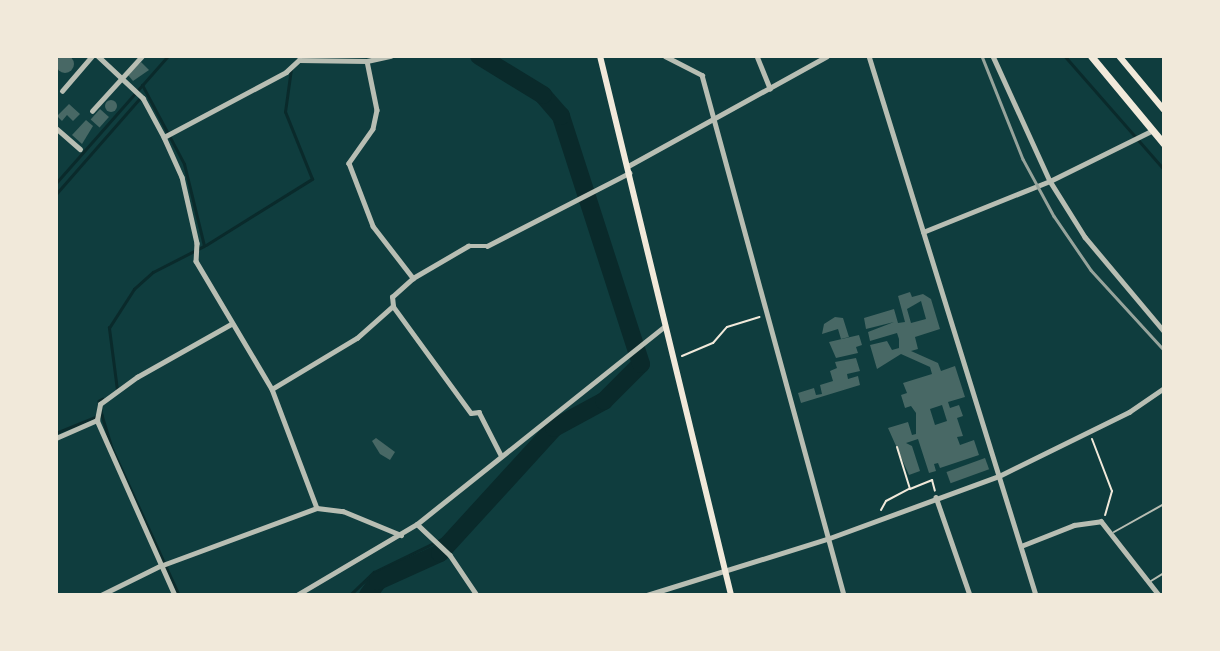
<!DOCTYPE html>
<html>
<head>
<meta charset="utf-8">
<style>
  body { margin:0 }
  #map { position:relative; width:1220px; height:651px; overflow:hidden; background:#0f3d3e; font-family:"Nunito Sans",sans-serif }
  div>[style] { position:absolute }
  .stream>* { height:2.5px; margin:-1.25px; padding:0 1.25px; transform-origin:1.25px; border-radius:1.25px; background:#0a2a2b }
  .river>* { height:18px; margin:-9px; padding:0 9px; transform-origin:9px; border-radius:9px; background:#0a2a2b }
  .building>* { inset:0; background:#486865; transform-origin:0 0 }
  .round { border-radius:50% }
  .path>* { height:2px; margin:-1px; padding:0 1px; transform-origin:1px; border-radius:1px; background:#f1e9da }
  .service>* { height:2px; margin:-1px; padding:0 1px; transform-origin:1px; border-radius:1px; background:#b8beb3 }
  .minor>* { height:4.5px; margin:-2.25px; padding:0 2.25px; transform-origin:2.25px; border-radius:2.25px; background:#b8beb3 }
  .tertiary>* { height:5px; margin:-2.5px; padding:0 2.5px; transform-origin:2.5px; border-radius:2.5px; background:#b8beb3 }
  .secondary>* { height:6px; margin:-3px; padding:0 3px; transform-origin:3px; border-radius:3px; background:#f1e9da }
  .trunk>* { height:7px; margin:-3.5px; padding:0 3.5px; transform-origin:3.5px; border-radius:3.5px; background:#f1e9da }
  .rail>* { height:2.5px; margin:-1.25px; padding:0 1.25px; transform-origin:1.25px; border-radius:1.25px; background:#97a49c }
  span { translate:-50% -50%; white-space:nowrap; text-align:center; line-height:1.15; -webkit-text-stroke:5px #f1e9da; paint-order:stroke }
  .frame { position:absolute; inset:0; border:58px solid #f1e9da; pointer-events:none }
</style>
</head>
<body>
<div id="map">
  <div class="stream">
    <i style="left:1065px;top:56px;width:150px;rotate:48.8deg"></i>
    <i style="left:56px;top:183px;width:169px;rotate:-48.6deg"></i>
    <i style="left:56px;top:194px;width:128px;rotate:-48.8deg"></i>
    <i style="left:206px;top:245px;width:125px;rotate:-31.9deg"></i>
    <i style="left:312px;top:179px;width:72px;rotate:-111.9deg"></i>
    <i style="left:285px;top:112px;width:43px;rotate:-82.1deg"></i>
    <i style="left:117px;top:390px;width:63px;rotate:-97.4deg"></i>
    <i style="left:109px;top:328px;width:46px;rotate:-57.3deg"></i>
    <i style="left:134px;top:289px;width:25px;rotate:-42deg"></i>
    <i style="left:153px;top:272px;width:57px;rotate:-27deg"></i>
    <i style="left:204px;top:246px;width:84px;rotate:-103.7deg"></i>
    <i style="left:184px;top:164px;width:89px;rotate:-118deg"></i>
    <i style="left:103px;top:399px;width:4px;rotate:153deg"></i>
    <i style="left:99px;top:401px;width:14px;rotate:78deg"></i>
    <i style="left:102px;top:415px;width:37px;rotate:73deg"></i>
    <i style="left:113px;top:450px;width:159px;rotate:65.5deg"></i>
    <i style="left:56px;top:433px;width:42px;rotate:-22.3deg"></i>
    <i style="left:350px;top:595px;width:33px;rotate:-44deg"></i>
    <i style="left:374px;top:572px;width:80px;rotate:-25.9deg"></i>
    <i style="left:446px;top:537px;width:55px;rotate:-41.3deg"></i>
  </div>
  <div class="river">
    <i style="left:368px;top:595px;width:17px;rotate:-54deg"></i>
    <i style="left:378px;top:581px;width:68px;rotate:-24.3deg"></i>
    <i style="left:440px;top:553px;width:169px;rotate:-47.6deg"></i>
    <i style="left:554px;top:428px;width:57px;rotate:-28.4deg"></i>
    <i style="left:604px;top:401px;width:52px;rotate:-45deg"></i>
    <i style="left:641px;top:364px;width:261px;rotate:-107.9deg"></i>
    <i style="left:561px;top:116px;width:28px;rotate:-131deg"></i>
    <i style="left:543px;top:95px;width:75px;rotate:-148.6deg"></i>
  </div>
  <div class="building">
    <i class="round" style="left:56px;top:55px;width:18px;height:18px"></i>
    <i style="clip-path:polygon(141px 62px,149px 70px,133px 81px,128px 75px)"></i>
    <i class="round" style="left:105px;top:100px;width:12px;height:12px"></i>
    <i style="clip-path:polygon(69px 104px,80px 114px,73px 121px,67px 115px,62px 121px,57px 116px)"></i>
    <i style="left:100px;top:109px;width:12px;height:14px;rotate:42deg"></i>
    <i style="clip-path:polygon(86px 120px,93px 126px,82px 144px,72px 135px)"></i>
    <i style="clip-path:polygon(evenodd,910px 292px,912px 297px,923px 294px,931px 299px,940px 329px,915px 337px,918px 349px,911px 351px,938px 363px,941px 371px,955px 366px,965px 397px,948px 402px,950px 408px,959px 405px,963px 416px,957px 418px,963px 436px,957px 437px,960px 445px,974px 440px,979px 455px,940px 468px,938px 463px,934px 464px,936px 471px,929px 473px,918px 439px,906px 443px,912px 446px,920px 471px,909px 475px,888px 428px,908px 422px,912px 435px,916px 434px,916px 413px,911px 406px,905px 408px,901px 395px,907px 393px,903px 383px,932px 374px,930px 367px,901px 354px,877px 369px,870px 345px,887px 341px,892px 350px,899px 348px,899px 339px,897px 333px,870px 341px,868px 332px,894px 322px,866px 329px,864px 318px,894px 309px,898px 323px,905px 322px,898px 296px,910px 292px,921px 301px,926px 319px,911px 323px,907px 309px,921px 301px,910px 292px,942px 405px,947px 421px,935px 425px,930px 409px,942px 405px)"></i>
    <i style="clip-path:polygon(835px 317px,843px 318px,849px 337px,841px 339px,838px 329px,822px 334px,824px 324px)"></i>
    <i style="clip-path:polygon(859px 335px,862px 345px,856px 347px,858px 353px,836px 358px,829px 342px)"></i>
    <i style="clip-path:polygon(856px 358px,860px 371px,847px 374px,848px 379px,858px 376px,860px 385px,801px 403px,798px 393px,814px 388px,816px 395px,822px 394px,820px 385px,833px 381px,830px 371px,837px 368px,835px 362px)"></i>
    <i style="clip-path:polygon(376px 438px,395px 452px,390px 460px,380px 454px,372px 441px)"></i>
    <i style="left:985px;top:458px;width:12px;height:41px;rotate:70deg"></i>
  </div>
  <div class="path">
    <i style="left:682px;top:356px;width:34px;rotate:-23deg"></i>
    <i style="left:713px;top:343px;width:21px;rotate:-49deg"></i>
    <i style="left:727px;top:327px;width:34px;rotate:-17deg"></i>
    <i style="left:1092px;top:439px;width:56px;rotate:69deg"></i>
    <i style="left:1112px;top:491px;width:25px;rotate:106deg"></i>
    <i style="left:897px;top:447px;width:44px;rotate:72.8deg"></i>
    <i style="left:910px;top:489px;width:24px;rotate:-22deg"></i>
    <i style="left:932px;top:480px;width:11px;rotate:75deg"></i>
    <i style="left:881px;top:510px;width:10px;rotate:-61deg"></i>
    <i style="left:886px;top:501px;width:26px;rotate:-28deg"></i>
  </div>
  <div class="service">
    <i style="left:1114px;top:532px;width:57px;rotate:-29.2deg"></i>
    <i style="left:1151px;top:581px;width:15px;rotate:-32deg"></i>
  </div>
  <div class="minor">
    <i style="left:98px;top:56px;width:62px;rotate:43deg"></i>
    <i style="left:143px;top:98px;width:44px;rotate:61.7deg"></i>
    <i style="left:164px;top:137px;width:44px;rotate:65.8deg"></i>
    <i style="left:182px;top:177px;width:68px;rotate:77.2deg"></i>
    <i style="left:197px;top:243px;width:18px;rotate:93deg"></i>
    <i style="left:196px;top:261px;width:149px;rotate:59.3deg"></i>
    <i style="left:272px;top:389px;width:127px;rotate:69.3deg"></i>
    <i style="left:317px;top:508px;width:26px;rotate:7deg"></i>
    <i style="left:343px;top:511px;width:63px;rotate:22.5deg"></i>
    <i style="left:665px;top:56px;width:42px;rotate:27.2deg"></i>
    <i style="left:702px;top:75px;width:539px;rotate:74.73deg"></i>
    <i style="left:757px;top:56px;width:35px;rotate:68deg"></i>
    <i style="left:869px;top:56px;width:564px;rotate:72.79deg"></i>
    <i style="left:993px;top:56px;width:137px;rotate:65.5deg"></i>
    <i style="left:1050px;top:181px;width:66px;rotate:58deg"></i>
    <i style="left:1085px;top:237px;width:123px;rotate:50deg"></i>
    <i style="left:367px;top:61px;width:50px;rotate:78.5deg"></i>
    <i style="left:377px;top:110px;width:19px;rotate:102deg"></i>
    <i style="left:373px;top:129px;width:42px;rotate:125.2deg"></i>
    <i style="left:349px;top:163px;width:67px;rotate:69.1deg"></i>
    <i style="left:373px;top:226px;width:66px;rotate:52.4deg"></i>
    <i style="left:62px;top:91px;width:46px;rotate:-49.4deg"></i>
    <i style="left:92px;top:111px;width:74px;rotate:-47.7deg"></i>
    <i style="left:56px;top:128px;width:32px;rotate:41deg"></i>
    <i style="left:164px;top:137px;width:138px;rotate:-28deg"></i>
    <i style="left:286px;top:72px;width:18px;rotate:-43deg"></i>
    <i style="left:299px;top:60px;width:68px;rotate:0.8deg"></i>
    <i style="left:367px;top:61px;width:24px;rotate:-12deg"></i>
    <i style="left:923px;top:232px;width:137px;rotate:-21.9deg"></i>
    <i style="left:1050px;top:181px;width:113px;rotate:-26.3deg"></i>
    <i style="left:393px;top:306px;width:132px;rotate:53.9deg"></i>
    <i style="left:471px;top:413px;width:8px;rotate:-7deg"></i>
    <i style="left:479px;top:412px;width:48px;rotate:62.9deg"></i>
    <i style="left:272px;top:389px;width:99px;rotate:-31deg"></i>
    <i style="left:357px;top:338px;width:48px;rotate:-41.6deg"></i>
    <i style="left:393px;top:306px;width:9px;rotate:-96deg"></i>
    <i style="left:392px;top:297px;width:28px;rotate:-42deg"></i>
    <i style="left:413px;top:278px;width:64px;rotate:-30.2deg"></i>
    <i style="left:468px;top:246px;width:19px"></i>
    <i style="left:487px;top:246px;width:160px;rotate:-27.2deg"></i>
    <i style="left:97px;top:420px;width:192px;rotate:66deg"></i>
    <i style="left:56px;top:438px;width:45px;rotate:-23.7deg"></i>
    <i style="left:97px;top:420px;width:16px;rotate:-79deg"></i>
    <i style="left:100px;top:404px;width:46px;rotate:-36.1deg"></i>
    <i style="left:137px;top:377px;width:108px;rotate:-29.4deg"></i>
    <i style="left:936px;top:497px;width:104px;rotate:70.9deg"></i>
    <i style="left:417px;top:524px;width:45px;rotate:43.2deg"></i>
    <i style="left:450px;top:555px;width:48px;rotate:56deg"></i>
    <i style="left:1021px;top:546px;width:57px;rotate:-21.6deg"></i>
    <i style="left:1074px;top:525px;width:27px;rotate:-8deg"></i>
    <i style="left:1101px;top:521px;width:94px;rotate:51.9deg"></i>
    <i style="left:101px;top:595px;width:66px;rotate:-26.2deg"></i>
    <i style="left:160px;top:566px;width:167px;rotate:-20.3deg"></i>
    <i style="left:297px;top:595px;width:139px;rotate:-30.6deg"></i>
    <i style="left:417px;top:524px;width:317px;rotate:-38.6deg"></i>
    <i style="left:647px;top:595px;width:189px;rotate:-17.3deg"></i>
    <i style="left:827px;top:539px;width:183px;rotate:-20.1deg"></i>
    <i style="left:999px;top:476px;width:145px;rotate:-26.2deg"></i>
    <i style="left:1129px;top:412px;width:42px;rotate:-34.4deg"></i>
  </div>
  <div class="tertiary">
    <i style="left:628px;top:166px;width:227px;rotate:-28.9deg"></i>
  </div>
  <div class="secondary">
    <i style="left:600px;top:56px;width:555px;rotate:76.34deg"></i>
    <i style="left:1119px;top:56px;width:70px;rotate:50.2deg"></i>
  </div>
  <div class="trunk">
    <i style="left:1091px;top:56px;width:114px;rotate:50.3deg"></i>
  </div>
  <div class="rail">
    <i style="left:982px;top:56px;width:111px;rotate:68.3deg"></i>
    <i style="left:1023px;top:159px;width:65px;rotate:61.5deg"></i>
    <i style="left:1054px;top:216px;width:65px;rotate:55.6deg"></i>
    <i style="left:1091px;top:270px;width:108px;rotate:47.6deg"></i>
  </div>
  <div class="frame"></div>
</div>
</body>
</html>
